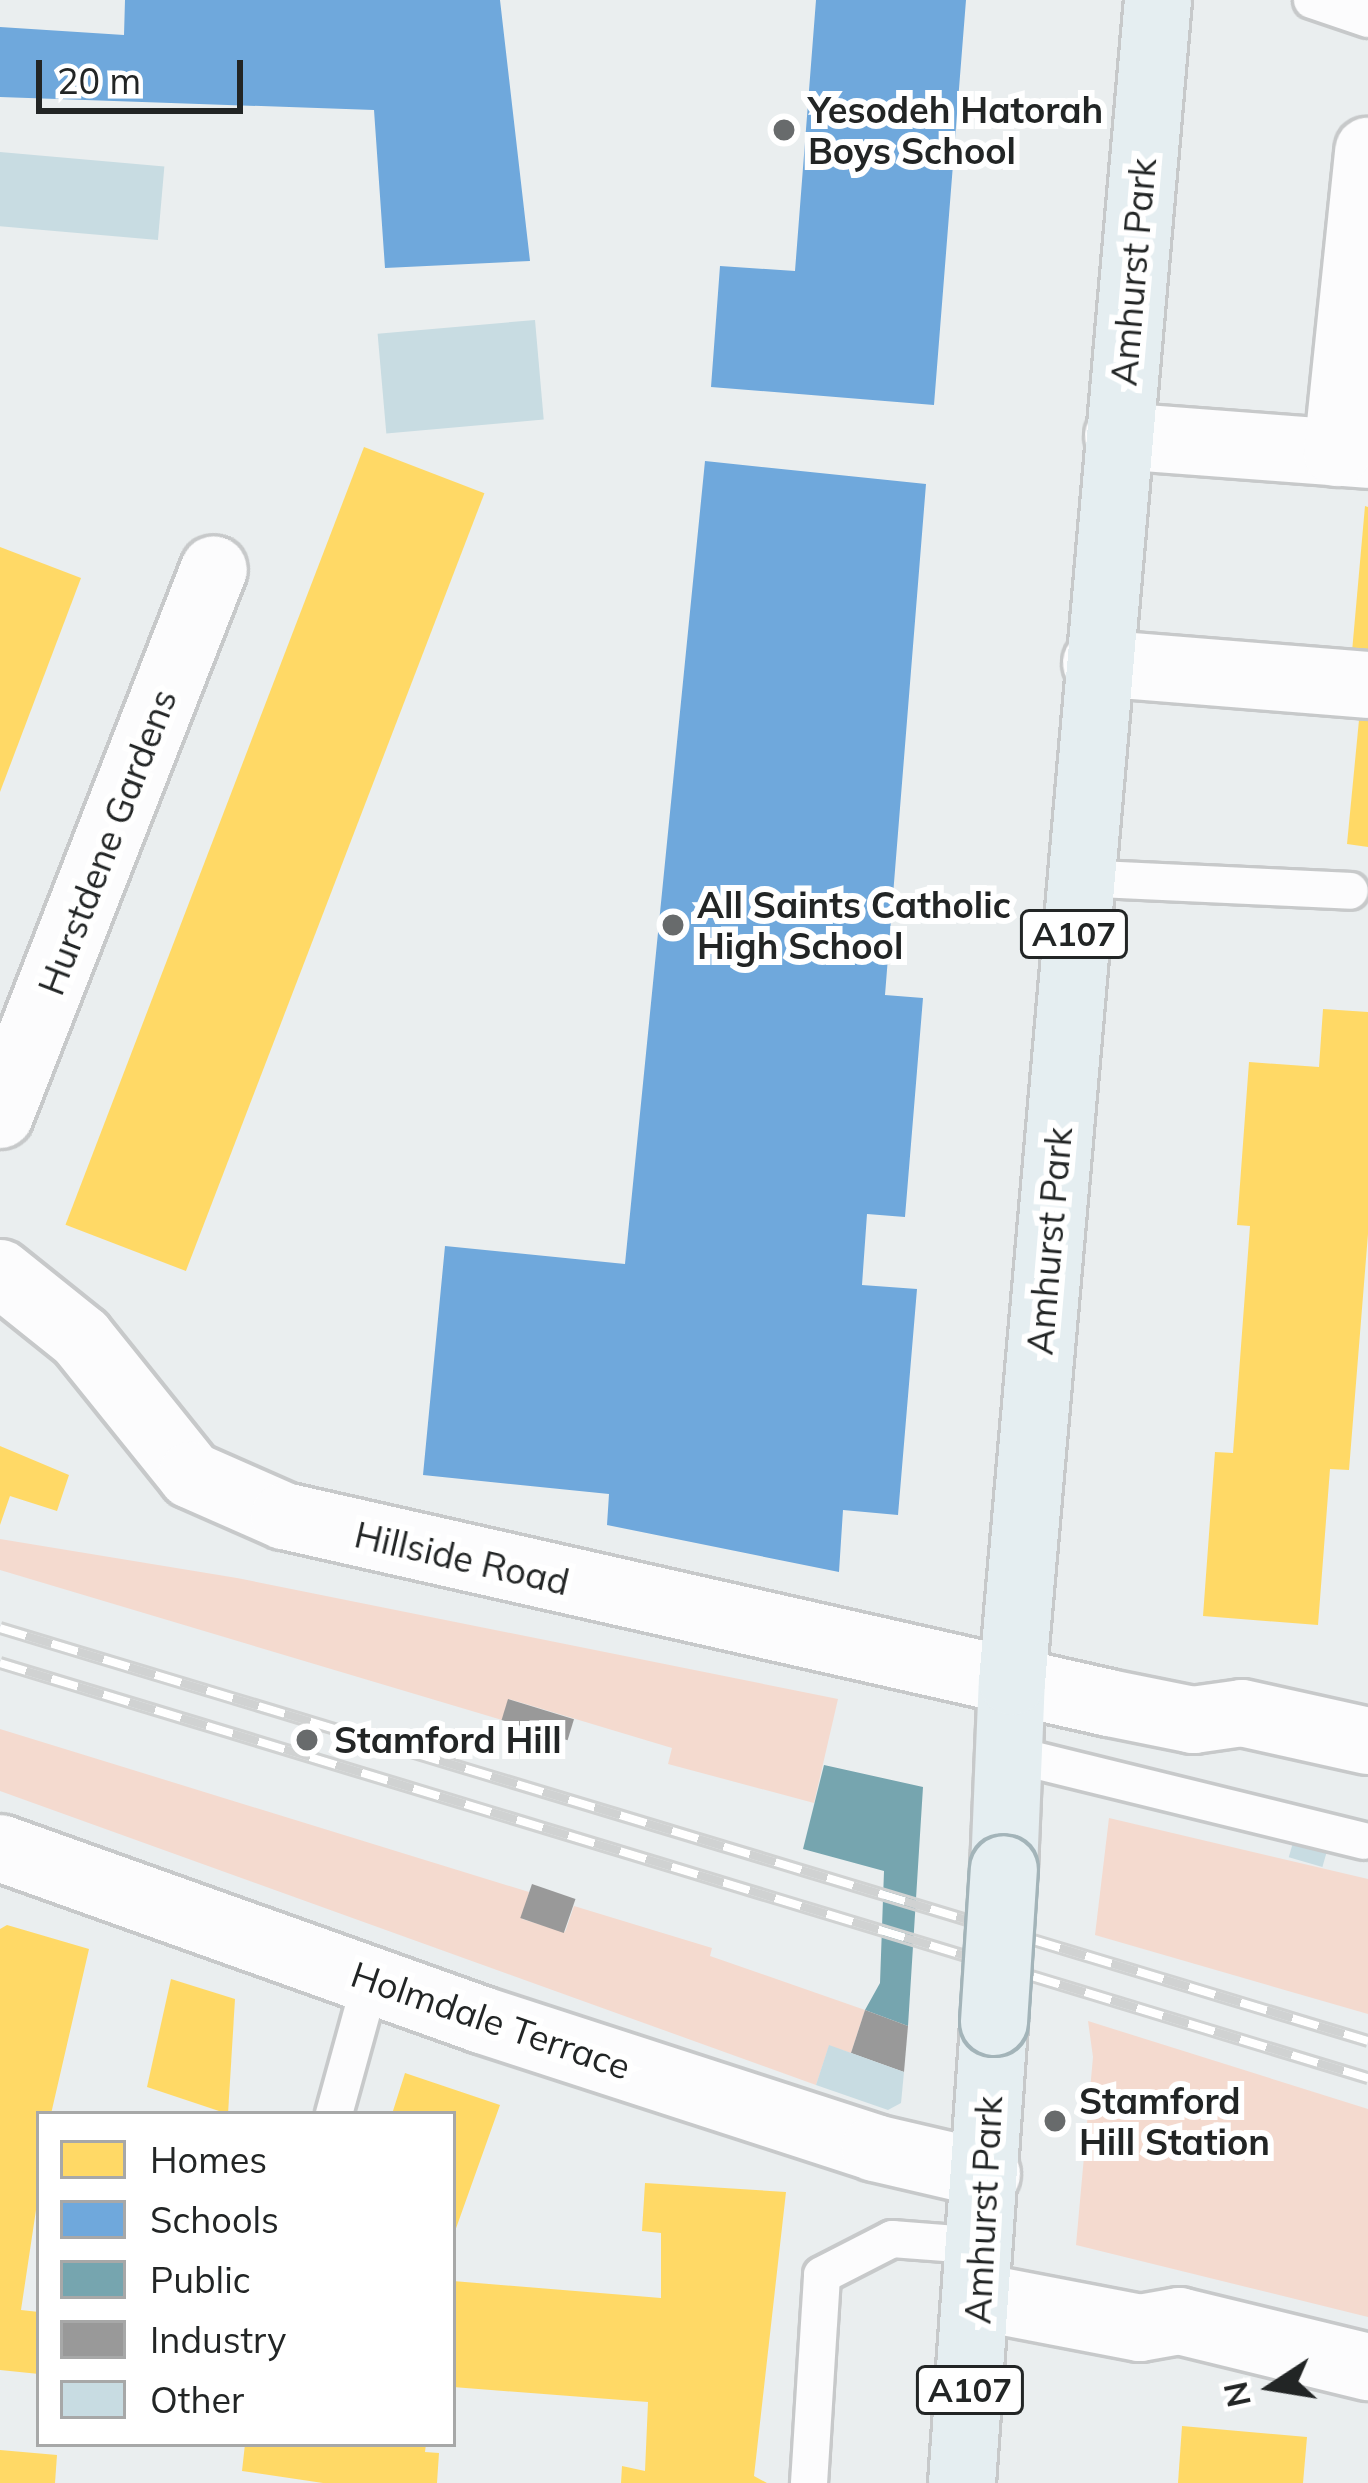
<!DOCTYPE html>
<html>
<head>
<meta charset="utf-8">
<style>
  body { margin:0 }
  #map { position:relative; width:1368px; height:2483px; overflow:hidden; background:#eaeeef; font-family:Mulish,sans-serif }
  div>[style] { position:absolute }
  .green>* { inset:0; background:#f4dacf }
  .homes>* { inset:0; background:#ffd966; transform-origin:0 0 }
  .schools>* { inset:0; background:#6fa8dc }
  .public>* { inset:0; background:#76a5af }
  .industry>* { inset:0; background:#999; transform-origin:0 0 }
  .building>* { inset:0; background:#c8dce2; transform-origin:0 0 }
  .roads { filter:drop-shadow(3px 0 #c7c9ca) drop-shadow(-3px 0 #c7c9ca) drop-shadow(0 3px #c7c9ca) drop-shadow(0 -3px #c7c9ca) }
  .lane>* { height:36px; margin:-18px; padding:0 18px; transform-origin:18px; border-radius:18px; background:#fcfcfd }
  .street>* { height:66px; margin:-33px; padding:0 33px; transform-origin:33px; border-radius:33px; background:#fcfcfd }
  .primary>* { height:66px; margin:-33px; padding:0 33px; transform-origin:33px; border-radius:33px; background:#e5eef1 }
  .rail>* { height:14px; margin-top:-7px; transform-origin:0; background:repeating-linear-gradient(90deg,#fff 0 27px,#d0d2d2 0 54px); box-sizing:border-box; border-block:3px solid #d0d2d2 }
  .bridges { filter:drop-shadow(3px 0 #a3b4b9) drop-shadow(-3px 0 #a3b4b9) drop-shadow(0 3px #a3b4b9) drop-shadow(0 -3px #a3b4b9) }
  .primary-bridge>* { height:66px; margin:-33px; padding:0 33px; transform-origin:33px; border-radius:33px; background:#e5eef1 }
  .dots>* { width:33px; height:33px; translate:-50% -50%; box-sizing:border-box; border:6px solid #fff; border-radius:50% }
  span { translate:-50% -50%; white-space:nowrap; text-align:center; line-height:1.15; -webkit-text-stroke:12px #fff; paint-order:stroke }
  .shield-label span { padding:3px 9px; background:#fff; border:3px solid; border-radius:9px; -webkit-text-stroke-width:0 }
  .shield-label { font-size:33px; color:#222525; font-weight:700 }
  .poi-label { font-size:36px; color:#222525; font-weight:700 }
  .left { translate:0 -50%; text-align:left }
  .street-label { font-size:36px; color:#222525 }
  .legend { position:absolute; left:36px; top:2111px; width:420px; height:336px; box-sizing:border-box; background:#fff; border:3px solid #a7a8a8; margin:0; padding:15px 21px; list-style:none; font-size:36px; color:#222525 }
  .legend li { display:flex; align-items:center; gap:24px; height:60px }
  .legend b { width:60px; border:3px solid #a7a8a8 }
  .north { position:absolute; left:1212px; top:2327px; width:120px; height:120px; -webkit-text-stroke:9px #fff; paint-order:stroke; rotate:258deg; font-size:33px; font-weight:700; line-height:48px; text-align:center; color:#222525 }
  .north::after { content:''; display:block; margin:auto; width:42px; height:54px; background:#222525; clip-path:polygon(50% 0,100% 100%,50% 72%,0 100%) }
  .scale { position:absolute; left:36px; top:60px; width:207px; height:54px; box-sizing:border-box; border:6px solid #222525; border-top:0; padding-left:15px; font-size:36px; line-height:42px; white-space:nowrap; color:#222525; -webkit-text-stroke:9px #fff; paint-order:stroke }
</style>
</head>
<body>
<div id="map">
  <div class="green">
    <i style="clip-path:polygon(0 1539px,237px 1578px,838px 1699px,814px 1803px,668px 1764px,672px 1748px,509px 1699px,502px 1720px,0 1570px)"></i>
    <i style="clip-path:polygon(0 1729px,529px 1892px,522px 1919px,565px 1932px,574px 1906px,712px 1948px,710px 1956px,865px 2010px,851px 2053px,829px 2046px,816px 2085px,0 1791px)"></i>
    <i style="clip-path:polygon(1109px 1818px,1368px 1879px,1368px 2014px,1095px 1935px)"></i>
    <i style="clip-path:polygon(1088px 2021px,1368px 2109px,1368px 2317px,1076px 2245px,1093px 2057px)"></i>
  </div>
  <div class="homes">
    <i style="left:364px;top:447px;width:129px;height:833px;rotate:21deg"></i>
    <i style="clip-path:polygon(1365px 506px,1368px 507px,1368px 664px,1351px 663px)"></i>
    <i style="clip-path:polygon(0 547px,81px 578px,0 792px)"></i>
    <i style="clip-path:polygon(1359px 720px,1368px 721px,1368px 847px,1347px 844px)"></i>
    <i style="clip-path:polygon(1323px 1009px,1368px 1012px,1368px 1234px,1349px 1470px,1330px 1469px,1318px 1625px,1203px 1616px,1215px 1452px,1233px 1453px,1250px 1226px,1237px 1225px,1249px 1062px,1319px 1067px)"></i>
    <i style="clip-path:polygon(0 1446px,69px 1475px,57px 1511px,10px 1496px,0 1525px)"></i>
    <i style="clip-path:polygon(7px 1925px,89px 1949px,51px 2114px,39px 2114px,39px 2190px,21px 2310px,39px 2312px,39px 2374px,0 2370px,0 1929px)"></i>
    <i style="clip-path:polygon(171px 1979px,235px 1999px,228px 2114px,147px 2087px)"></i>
    <i style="clip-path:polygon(405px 2073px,500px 2105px,454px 2234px,453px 2114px,392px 2114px)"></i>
    <i style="clip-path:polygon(645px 2183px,786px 2192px,754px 2476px,767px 2483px,621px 2483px,622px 2466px,645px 2471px,648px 2402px,453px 2387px,453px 2281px,661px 2298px,661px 2233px,642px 2231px)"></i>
    <i style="clip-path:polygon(1182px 2426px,1307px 2437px,1303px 2483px,1178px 2483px)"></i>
    <i style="clip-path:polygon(245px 2444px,426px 2444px,425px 2452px,439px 2453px,437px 2483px,323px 2483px,242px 2471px)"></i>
    <i style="clip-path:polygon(0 2450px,57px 2455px,55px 2483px,0 2483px)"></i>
  </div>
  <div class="schools">
    <i style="clip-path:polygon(125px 0,500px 0,530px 261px,385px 268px,374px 110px,0 97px,0 27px,124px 35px)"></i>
    <i style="clip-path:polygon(816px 0,966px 0,934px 405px,711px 387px,720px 266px,795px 271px)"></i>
    <i style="clip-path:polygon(705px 461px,926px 484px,885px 995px,923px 998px,905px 1217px,867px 1214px,862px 1285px,917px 1289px,898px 1515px,843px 1510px,839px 1572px,607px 1525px,609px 1494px,423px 1475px,445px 1246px,625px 1264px)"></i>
  </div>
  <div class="public">
    <i style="clip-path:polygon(824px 1765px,923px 1787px,908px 2026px,865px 2010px,880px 1983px,884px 1871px,803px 1849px)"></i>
  </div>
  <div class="industry">
    <i style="left:508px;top:1699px;width:69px;height:22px;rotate:17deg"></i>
    <i style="left:532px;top:1884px;width:46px;height:36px;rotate:19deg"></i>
    <i style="clip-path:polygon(865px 2010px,908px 2026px,904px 2072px,851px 2053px)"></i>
  </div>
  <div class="building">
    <i style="left:0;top:152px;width:165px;height:74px;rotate:5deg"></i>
    <i style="left:535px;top:320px;width:100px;height:158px;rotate:85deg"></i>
    <i style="left:1294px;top:1839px;width:35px;height:19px;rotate:16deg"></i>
    <i style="clip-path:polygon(829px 2045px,904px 2072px,901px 2103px,888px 2110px,816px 2085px)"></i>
  </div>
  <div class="roads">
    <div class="lane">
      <i style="left:1312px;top:0;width:59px;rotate:18.7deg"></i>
      <i style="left:1079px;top:878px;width:271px;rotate:2.7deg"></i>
      <i style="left:1010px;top:1754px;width:364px;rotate:13.8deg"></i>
      <i style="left:334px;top:2114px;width:139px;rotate:-74.6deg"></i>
      <i style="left:809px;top:2483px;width:208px;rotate:-86.4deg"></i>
      <i style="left:822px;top:2275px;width:79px;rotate:-27.2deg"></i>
      <i style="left:892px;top:2239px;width:90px;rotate:4.4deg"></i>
    </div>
    <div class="street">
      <i style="left:1118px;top:436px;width:251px;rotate:4.3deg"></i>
      <i style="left:1337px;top:453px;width:304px;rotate:-84.1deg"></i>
      <i style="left:1096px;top:663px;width:273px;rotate:4.6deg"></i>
      <i style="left:0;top:1115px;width:586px;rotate:-68.6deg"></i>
      <i style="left:0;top:1273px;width:104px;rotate:38.7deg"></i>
      <i style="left:81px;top:1338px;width:176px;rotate:51.2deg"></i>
      <i style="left:191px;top:1475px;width:102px;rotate:23.8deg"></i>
      <i style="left:284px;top:1516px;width:846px;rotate:12.77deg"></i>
      <i style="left:1109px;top:1703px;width:86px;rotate:11.4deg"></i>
      <i style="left:1193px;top:1720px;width:49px;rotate:-8.1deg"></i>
      <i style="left:1242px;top:1713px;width:129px;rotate:12.5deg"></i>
      <i style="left:0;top:1848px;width:512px;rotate:19.64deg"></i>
      <i style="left:482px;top:2020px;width:413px;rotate:18deg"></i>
      <i style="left:875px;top:2148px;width:115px;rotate:13.1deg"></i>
      <i style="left:979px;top:2297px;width:164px;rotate:10.9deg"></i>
      <i style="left:1140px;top:2328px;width:40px;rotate:-10deg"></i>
      <i style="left:1179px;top:2321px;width:195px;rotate:13.7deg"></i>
    </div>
    <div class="primary">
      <i style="left:1004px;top:1869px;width:187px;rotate:-87.6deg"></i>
      <i style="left:1012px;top:1682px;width:1688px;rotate:-85.04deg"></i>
      <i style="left:962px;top:2483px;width:462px;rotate:-86deg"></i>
    </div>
  </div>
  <div class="rail">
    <i style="left:0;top:1628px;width:1429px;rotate:16.8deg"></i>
    <i style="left:0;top:1663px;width:1430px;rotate:16.88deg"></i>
  </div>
  <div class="bridges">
    <div class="primary-bridge">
      <i style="left:994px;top:2022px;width:153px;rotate:-86.3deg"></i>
    </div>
  </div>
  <div class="dots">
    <i style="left:784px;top:130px;background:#686b6c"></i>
    <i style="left:673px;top:925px;background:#686b6c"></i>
    <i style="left:307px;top:1740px;background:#686b6c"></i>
    <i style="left:1055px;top:2121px;background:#686b6c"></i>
  </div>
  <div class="shield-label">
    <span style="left:1074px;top:934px">A107</span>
    <span style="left:970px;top:2390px">A107</span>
  </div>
  <div class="poi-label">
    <span class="left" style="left:808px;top:130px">Yesodeh Hatorah<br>Boys School</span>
    <span class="left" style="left:697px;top:925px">All Saints Catholic<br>High School</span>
    <span class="left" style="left:334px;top:1740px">Stamford Hill</span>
    <span class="left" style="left:1079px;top:2121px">Stamford<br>Hill Station</span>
  </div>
  <div class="street-label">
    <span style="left:1133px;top:272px;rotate:-85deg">Amhurst Park</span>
    <span style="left:107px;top:842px;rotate:-69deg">Hurstdene Gardens</span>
    <span style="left:1049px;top:1241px;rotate:-85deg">Amhurst Park</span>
    <span style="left:462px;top:1558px;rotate:13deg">Hillside Road</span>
    <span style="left:491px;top:2020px;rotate:19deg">Holmdale Terrace</span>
    <span style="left:983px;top:2210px;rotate:-87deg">Amhurst Park</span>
  </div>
  <ul class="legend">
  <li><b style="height:33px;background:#ffd966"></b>Homes</li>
  <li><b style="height:33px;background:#6fa8dc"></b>Schools</li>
  <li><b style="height:33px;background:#76a5af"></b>Public</li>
  <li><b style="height:33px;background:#999"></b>Industry</li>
  <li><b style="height:33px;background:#c8dce2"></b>Other</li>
  </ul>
  <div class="north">N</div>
  <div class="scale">20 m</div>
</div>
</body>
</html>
